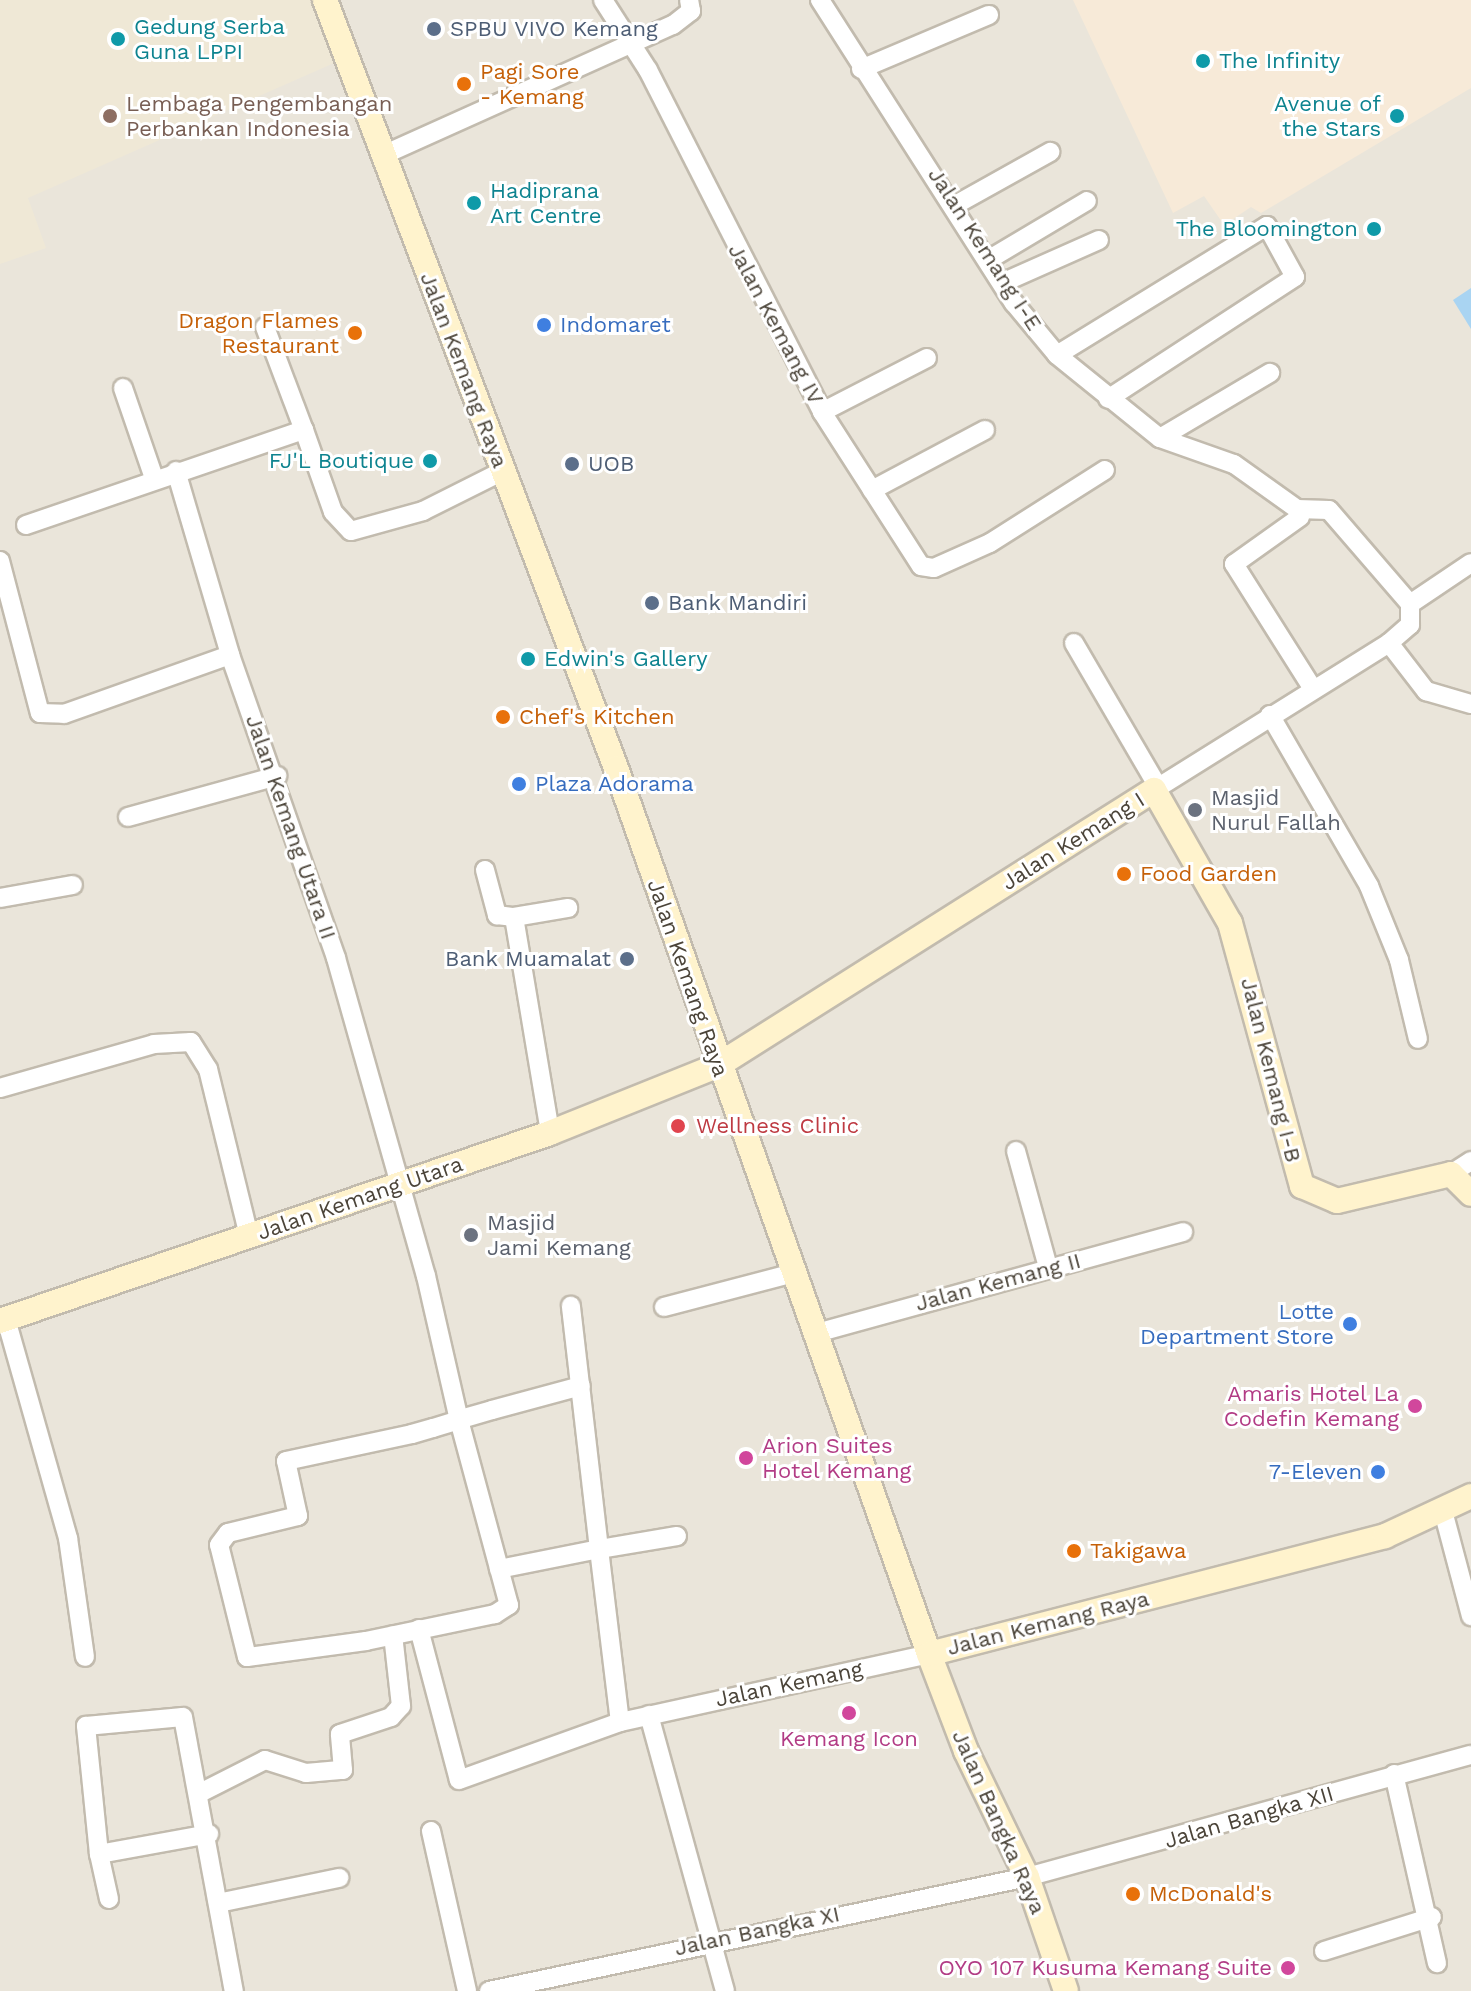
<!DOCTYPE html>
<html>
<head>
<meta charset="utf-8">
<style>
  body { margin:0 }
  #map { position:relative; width:1471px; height:1991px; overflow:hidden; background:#f6f3ec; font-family:"Work Sans",sans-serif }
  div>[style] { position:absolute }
  .residential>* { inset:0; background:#eae5da; transform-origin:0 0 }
  .commercial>* { inset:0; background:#f7ead8 }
  .education>* { inset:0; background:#efe8d6 }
  .water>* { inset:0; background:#a9d4f2 }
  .roads { filter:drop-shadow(2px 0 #c2bbae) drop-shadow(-2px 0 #c2bbae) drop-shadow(0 2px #c2bbae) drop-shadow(0 -2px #c2bbae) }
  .street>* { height:18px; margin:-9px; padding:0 9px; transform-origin:9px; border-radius:9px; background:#fff }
  .secondary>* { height:24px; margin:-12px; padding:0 12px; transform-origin:12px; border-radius:12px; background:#fff3cd }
  .dots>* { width:22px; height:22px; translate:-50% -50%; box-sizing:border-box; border:4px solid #fff; border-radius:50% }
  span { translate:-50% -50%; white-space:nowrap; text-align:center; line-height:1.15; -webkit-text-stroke:6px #fff; paint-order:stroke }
  .culture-label { font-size:22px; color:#0d838f }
  .left { translate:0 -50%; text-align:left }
  .right { translate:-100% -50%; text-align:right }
  .service-label { font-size:22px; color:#4e5e75 }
  .food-label { font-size:22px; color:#c56008 }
  .education-label { font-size:22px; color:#785e54 }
  .street-label { font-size:22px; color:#4b4439 }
  .shop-label { font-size:22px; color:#366cbe }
  .worship-label { font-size:22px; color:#5b616d }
  .health-label { font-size:22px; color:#be3a42 }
  .hotel-label { font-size:22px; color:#b23c85 }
</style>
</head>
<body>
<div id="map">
  <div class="residential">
    <i style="left:0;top:0;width:1471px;height:1991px"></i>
  </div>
  <div class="commercial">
    <i style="clip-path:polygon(1073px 0,1471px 0,1471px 88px,1261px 213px,1251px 207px,1224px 225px,1204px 196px,1173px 213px)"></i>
  </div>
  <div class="education">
    <i style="clip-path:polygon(0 0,316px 0,341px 60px,28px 198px,46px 248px,0 264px)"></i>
  </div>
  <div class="water">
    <i style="clip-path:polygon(1471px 288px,1471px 329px,1453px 300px)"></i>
  </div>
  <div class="roads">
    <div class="street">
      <i style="left:603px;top:0;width:83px;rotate:57.3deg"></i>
      <i style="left:648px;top:70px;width:384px;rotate:63deg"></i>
      <i style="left:822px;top:412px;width:183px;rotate:57.3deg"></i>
      <i style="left:921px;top:566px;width:13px;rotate:9deg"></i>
      <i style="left:934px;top:568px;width:61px;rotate:-24.1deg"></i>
      <i style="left:990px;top:543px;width:136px;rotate:-32.4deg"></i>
      <i style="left:820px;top:0;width:360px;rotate:57.4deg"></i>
      <i style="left:1014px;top:303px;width:67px;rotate:50.4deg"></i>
      <i style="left:1057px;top:355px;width:132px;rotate:38.9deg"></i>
      <i style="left:1160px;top:438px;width:78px;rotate:19.4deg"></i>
      <i style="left:1234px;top:464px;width:77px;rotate:35.5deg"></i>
      <i style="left:1297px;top:509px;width:32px;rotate:2deg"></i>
      <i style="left:1329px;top:510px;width:124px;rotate:49.2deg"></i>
      <i style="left:861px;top:69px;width:139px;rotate:-22.9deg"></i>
      <i style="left:381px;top:156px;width:320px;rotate:-24.2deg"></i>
      <i style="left:673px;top:25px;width:23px;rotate:-38deg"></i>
      <i style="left:691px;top:11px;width:11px;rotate:-100deg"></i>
      <i style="left:957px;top:204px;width:107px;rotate:-29.2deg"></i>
      <i style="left:988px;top:260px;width:115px;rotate:-30.8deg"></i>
      <i style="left:1002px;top:283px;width:106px;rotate:-23.9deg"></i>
      <i style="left:265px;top:327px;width:110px;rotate:69.3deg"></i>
      <i style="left:1057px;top:355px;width:246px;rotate:-31.6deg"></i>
      <i style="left:1267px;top:226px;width:58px;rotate:61.2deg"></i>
      <i style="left:1295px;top:277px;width:223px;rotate:146.9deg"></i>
      <i style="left:123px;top:388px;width:95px;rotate:71deg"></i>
      <i style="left:822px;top:412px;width:118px;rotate:-27.2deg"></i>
      <i style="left:1160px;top:438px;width:128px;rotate:-30.6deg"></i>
      <i style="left:176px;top:471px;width:192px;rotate:73.6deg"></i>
      <i style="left:230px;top:655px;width:321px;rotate:70.7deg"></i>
      <i style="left:336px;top:958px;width:330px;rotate:74.2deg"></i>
      <i style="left:426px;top:1276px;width:148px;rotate:77.1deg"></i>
      <i style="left:459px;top:1420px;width:192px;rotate:74.9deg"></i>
      <i style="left:509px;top:1605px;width:17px;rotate:147deg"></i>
      <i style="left:495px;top:1614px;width:132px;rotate:168.2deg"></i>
      <i style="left:366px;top:1641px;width:120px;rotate:172.3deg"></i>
      <i style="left:247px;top:1657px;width:115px;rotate:-104deg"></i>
      <i style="left:219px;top:1545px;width:15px;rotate:-53deg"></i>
      <i style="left:228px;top:1533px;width:72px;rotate:-13.7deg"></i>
      <i style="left:298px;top:1516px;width:56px;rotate:-102.3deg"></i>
      <i style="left:286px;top:1461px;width:129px;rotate:-12.1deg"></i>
      <i style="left:412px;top:1434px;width:22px;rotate:-16deg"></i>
      <i style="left:433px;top:1428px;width:27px;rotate:-17deg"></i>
      <i style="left:459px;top:1420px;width:2px;rotate:-27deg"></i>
      <i style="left:461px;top:1419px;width:32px;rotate:-16deg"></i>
      <i style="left:492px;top:1410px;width:92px;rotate:-15.1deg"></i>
      <i style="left:872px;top:490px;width:128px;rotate:-28deg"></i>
      <i style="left:1300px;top:517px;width:81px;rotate:144.5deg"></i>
      <i style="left:1234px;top:564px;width:148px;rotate:57.7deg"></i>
      <i style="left:26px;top:525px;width:294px;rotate:-18.9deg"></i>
      <i style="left:304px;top:430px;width:87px;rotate:70.5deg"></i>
      <i style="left:333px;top:512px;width:26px;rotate:47deg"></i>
      <i style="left:351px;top:531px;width:75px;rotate:-15.5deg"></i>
      <i style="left:423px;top:511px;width:89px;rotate:-26.6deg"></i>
      <i style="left:0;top:561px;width:157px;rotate:75.3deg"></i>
      <i style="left:40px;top:713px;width:24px;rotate:2deg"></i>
      <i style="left:64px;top:714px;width:176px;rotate:-19.6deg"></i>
      <i style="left:1410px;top:604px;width:73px;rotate:-33.9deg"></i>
      <i style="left:1074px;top:643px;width:167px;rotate:59.7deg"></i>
      <i style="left:1389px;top:643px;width:61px;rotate:52.4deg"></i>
      <i style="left:1426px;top:691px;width:47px;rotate:16.1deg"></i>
      <i style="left:1270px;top:715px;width:198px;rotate:59.9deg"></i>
      <i style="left:1369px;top:886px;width:80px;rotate:67.9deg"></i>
      <i style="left:1399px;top:960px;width:81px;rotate:76.5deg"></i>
      <i style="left:1154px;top:790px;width:277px;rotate:-32deg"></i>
      <i style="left:1389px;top:643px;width:28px;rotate:-41deg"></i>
      <i style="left:1410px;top:625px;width:21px;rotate:-90deg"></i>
      <i style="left:128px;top:817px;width:155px;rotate:-15.4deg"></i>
      <i style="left:485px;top:870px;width:47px;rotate:75.1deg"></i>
      <i style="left:497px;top:915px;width:17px;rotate:7deg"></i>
      <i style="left:514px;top:917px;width:219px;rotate:80.5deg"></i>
      <i style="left:0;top:898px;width:74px;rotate:-10.1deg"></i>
      <i style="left:514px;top:917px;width:55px;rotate:-9.5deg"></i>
      <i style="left:0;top:1088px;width:160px;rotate:-15.9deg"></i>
      <i style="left:154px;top:1044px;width:37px;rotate:-3deg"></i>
      <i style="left:191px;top:1042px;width:32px;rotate:58deg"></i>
      <i style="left:208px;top:1069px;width:172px;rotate:76.2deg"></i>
      <i style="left:1016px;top:1151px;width:120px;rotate:74.6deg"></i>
      <i style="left:1451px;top:1174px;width:24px;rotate:-33deg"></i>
      <i style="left:664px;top:1307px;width:130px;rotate:-14.7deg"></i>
      <i style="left:6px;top:1319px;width:228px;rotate:74.2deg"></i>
      <i style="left:68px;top:1538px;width:120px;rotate:81.9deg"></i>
      <i style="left:813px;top:1334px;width:384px;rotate:-15.4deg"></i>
      <i style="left:1443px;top:1511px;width:109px;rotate:75.1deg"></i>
      <i style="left:677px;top:1536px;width:79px;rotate:170.5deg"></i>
      <i style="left:599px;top:1549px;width:174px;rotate:83.1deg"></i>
      <i style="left:620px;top:1722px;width:316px;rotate:-12.4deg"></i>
      <i style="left:499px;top:1569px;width:102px;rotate:-11.3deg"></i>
      <i style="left:599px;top:1549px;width:245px;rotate:-96.6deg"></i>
      <i style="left:419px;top:1629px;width:156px;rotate:75.2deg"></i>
      <i style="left:459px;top:1780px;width:171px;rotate:-19.8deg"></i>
      <i style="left:649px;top:1715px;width:286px;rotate:74.6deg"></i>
      <i style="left:1394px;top:1774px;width:194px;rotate:77.2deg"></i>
      <i style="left:200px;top:1793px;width:73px;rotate:-26.9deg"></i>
      <i style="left:265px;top:1760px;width:43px;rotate:17.6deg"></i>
      <i style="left:306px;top:1773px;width:37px;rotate:-5deg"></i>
      <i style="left:343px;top:1770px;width:36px;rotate:-95deg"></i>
      <i style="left:340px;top:1734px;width:54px;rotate:-18.4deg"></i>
      <i style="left:391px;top:1717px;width:15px;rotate:-48deg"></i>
      <i style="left:401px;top:1706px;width:71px;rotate:-96.4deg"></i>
      <i style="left:431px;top:1831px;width:164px;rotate:77.3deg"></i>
      <i style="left:99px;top:1854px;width:129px;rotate:-95.8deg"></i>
      <i style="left:86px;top:1726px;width:97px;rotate:-5.3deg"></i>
      <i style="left:183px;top:1717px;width:279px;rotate:79.5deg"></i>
      <i style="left:109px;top:1899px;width:46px;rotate:-102.5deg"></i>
      <i style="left:99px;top:1854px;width:112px;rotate:-10.3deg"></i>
      <i style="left:218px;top:1903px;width:124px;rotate:-11.7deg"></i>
      <i style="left:1324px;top:1951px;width:113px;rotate:-17.5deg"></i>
      <i style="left:489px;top:1991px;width:550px;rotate:-11.96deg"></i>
      <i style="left:1027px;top:1877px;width:460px;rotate:-15.4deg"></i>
    </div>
    <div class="secondary">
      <i style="left:325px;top:0;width:821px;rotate:69.25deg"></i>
      <i style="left:616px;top:768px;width:940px;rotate:70.54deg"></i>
      <i style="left:929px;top:1654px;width:104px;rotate:69.1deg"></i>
      <i style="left:966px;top:1751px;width:140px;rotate:64.2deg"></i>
      <i style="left:1027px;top:1877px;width:120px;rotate:71.1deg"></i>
      <i style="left:0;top:1321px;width:581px;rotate:-18.87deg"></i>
      <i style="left:550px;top:1133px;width:180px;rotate:-21.9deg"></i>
      <i style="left:717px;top:1066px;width:517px;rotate:-32.28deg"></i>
      <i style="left:1154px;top:790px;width:153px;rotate:60.3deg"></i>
      <i style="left:1230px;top:923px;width:273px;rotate:74.7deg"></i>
      <i style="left:1302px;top:1186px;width:38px;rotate:23deg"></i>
      <i style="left:1337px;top:1201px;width:117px;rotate:-13.3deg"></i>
      <i style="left:1451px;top:1174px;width:28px;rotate:45deg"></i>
      <i style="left:929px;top:1654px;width:471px;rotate:-14.5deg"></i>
      <i style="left:1385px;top:1536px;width:95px;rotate:-24.9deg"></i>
    </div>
  </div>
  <div class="dots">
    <i style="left:434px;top:29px;background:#5c6f8a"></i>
    <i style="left:118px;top:39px;background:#0f9aa8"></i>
    <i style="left:1203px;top:61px;background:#0f9aa8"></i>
    <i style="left:464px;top:84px;background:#e8710a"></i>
    <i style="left:110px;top:116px;background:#8d6e63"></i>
    <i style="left:1397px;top:116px;background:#0f9aa8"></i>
    <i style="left:474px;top:203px;background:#0f9aa8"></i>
    <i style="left:1374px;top:229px;background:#0f9aa8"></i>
    <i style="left:544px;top:325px;background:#3f7fe0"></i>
    <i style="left:355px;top:333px;background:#e8710a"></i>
    <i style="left:430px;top:461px;background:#0f9aa8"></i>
    <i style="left:572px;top:464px;background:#5c6f8a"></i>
    <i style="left:652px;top:603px;background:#5c6f8a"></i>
    <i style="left:528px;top:659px;background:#0f9aa8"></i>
    <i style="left:503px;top:717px;background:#e8710a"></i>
    <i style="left:519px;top:784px;background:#3f7fe0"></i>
    <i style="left:1195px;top:810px;background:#6b7280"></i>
    <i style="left:1124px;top:874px;background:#e8710a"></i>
    <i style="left:627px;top:959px;background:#5c6f8a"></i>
    <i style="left:678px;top:1126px;background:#e0444e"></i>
    <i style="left:471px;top:1235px;background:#6b7280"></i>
    <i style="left:1350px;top:1324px;background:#3f7fe0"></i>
    <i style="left:1415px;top:1406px;background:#d1479c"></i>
    <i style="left:746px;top:1458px;background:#d1479c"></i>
    <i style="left:1378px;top:1472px;background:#3f7fe0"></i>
    <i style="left:1074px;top:1551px;background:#e8710a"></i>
    <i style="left:849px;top:1713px;background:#d1479c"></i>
    <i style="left:1133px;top:1894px;background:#e8710a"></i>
    <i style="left:1288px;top:1968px;background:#d1479c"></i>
  </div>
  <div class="culture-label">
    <span class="left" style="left:134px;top:39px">Gedung Serba<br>Guna LPPI</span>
    <span class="left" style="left:1219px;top:61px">The Infinity</span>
    <span class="right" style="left:1381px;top:116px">Avenue of<br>the Stars</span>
    <span class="left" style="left:490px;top:203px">Hadiprana<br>Art Centre</span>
    <span class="right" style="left:1358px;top:229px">The Bloomington</span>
    <span class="right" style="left:414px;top:461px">FJ'L Boutique</span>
    <span class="left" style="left:544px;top:659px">Edwin's Gallery</span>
  </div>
  <div class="service-label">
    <span class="left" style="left:450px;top:29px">SPBU VIVO Kemang</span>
    <span class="left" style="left:588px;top:464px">UOB</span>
    <span class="left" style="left:668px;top:603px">Bank Mandiri</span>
    <span class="right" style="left:611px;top:959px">Bank Muamalat</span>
  </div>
  <div class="food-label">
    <span class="left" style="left:480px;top:84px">Pagi Sore<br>- Kemang</span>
    <span class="right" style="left:339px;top:333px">Dragon Flames<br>Restaurant</span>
    <span class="left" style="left:519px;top:717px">Chef's Kitchen</span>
    <span class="left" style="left:1140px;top:874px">Food Garden</span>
    <span class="left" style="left:1090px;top:1551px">Takigawa</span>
    <span class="left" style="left:1149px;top:1894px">McDonald's</span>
  </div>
  <div class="education-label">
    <span class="left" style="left:126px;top:116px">Lembaga Pengembangan<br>Perbankan Indonesia</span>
  </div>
  <div class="street-label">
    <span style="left:985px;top:249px;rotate:57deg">Jalan Kemang I-E</span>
    <span style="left:776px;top:324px;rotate:62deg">Jalan Kemang IV</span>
    <span style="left:464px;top:370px;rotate:69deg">Jalan Kemang Raya</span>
    <span style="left:291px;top:827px;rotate:71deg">Jalan Kemang Utara II</span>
    <span style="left:1073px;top:841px;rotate:-32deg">Jalan Kemang I</span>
    <span style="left:688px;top:978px;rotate:71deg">Jalan Kemang Raya</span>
    <span style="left:1271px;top:1070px;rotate:76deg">Jalan Kemang I-B</span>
    <span style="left:360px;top:1198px;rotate:-19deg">Jalan Kemang Utara</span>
    <span style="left:998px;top:1282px;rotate:-15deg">Jalan Kemang II</span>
    <span style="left:1048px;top:1623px;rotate:-14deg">Jalan Kemang Raya</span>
    <span style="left:789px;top:1684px;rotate:-12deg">Jalan Kemang</span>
    <span style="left:1249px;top:1817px;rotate:-16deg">Jalan Bangka XII</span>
    <span style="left:999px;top:1822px;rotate:66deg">Jalan Bangka Raya</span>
    <span style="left:757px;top:1931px;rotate:-12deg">Jalan Bangka XI</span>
  </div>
  <div class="shop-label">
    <span class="left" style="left:560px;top:325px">Indomaret</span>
    <span class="left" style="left:535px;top:784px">Plaza Adorama</span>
    <span class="right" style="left:1334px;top:1324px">Lotte<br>Department Store</span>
    <span class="right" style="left:1362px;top:1472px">7-Eleven</span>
  </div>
  <div class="worship-label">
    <span class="left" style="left:1211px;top:810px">Masjid<br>Nurul Fallah</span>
    <span class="left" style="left:487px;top:1235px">Masjid<br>Jami Kemang</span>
  </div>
  <div class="health-label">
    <span class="left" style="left:696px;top:1126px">Wellness Clinic</span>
  </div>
  <div class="hotel-label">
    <span class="right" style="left:1399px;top:1406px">Amaris Hotel La<br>Codefin Kemang</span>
    <span class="left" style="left:762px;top:1458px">Arion Suites<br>Hotel Kemang</span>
    <span style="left:849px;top:1739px">Kemang Icon</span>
    <span class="right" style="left:1272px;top:1968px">OYO 107 Kusuma Kemang Suite</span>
  </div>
</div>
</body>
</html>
